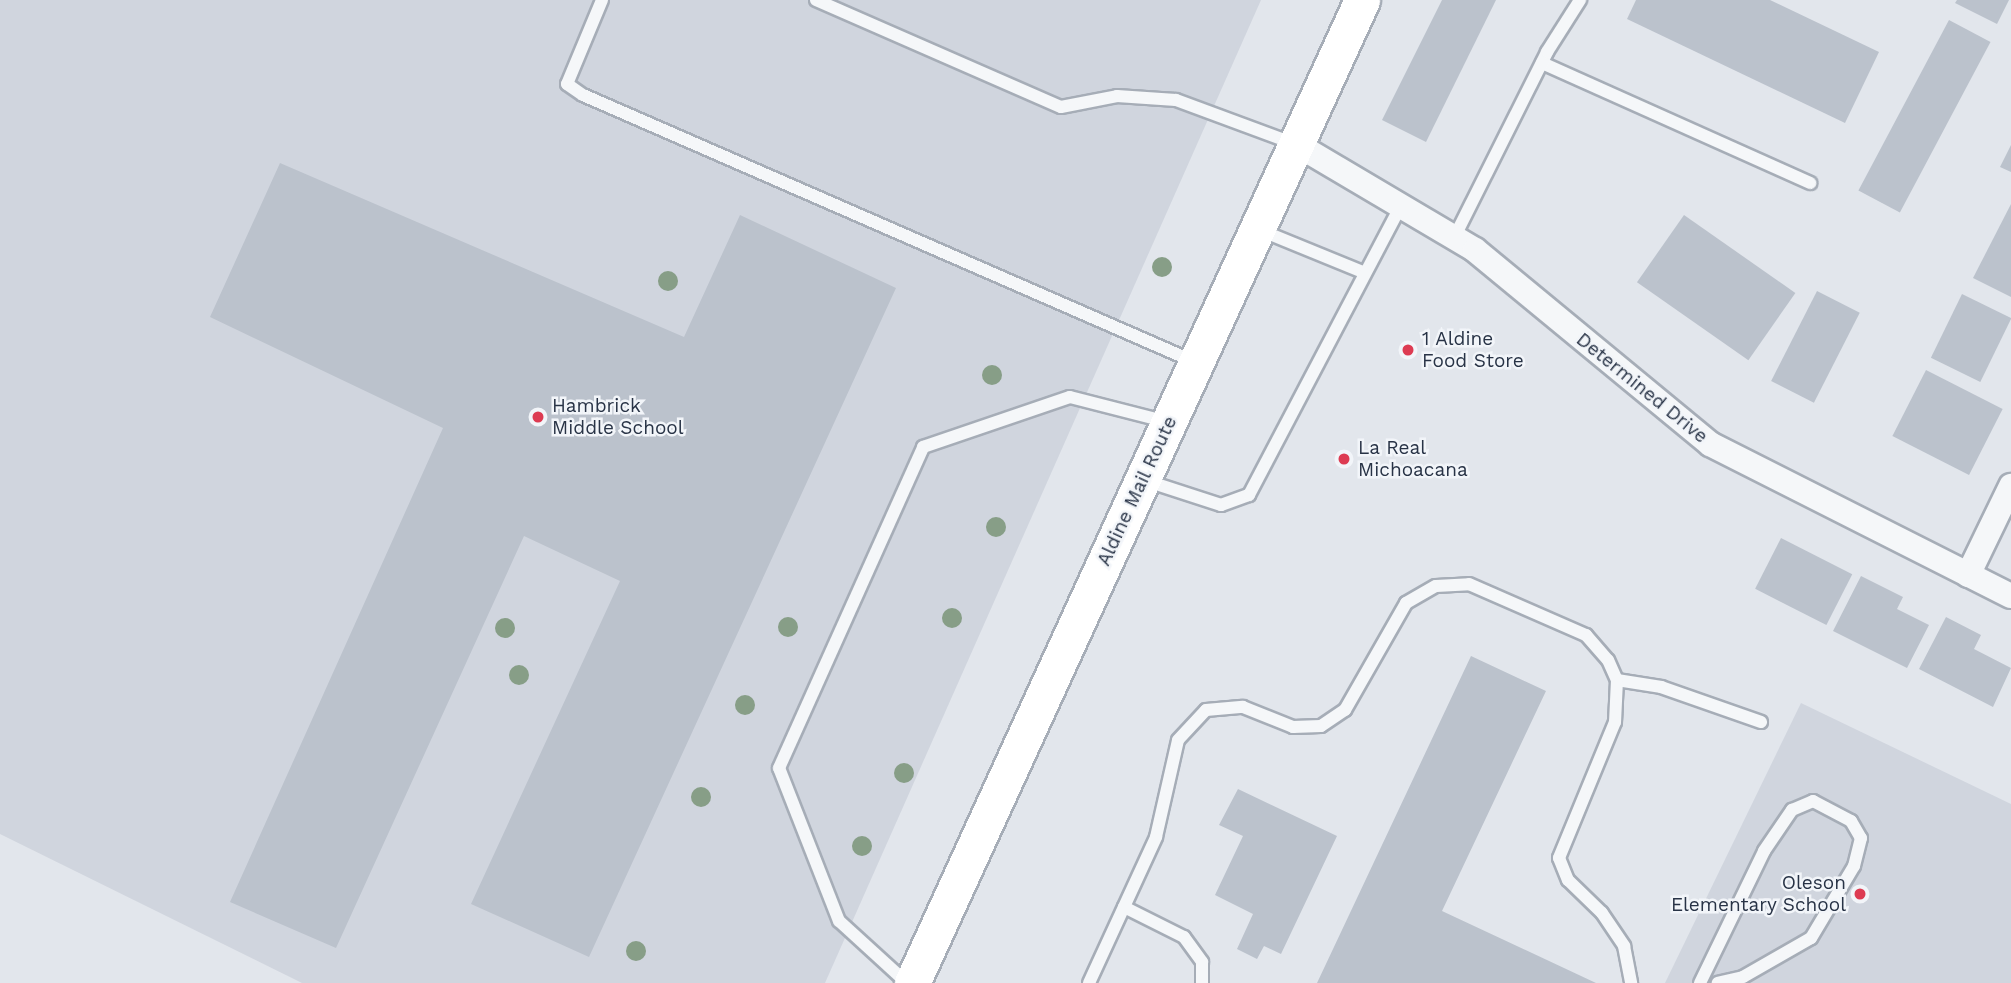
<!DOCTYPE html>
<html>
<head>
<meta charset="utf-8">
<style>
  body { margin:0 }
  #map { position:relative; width:2011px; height:983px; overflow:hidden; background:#e2e6ec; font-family:"Work Sans",sans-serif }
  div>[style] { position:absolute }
  .built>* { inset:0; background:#d0d5de }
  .building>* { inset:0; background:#bbc2cc; transform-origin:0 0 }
  .roads { filter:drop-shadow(2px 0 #a6adb7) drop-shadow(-2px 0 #a6adb7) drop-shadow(0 2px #a6adb7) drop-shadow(0 -2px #a6adb7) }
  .service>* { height:12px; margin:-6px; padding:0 6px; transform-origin:6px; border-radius:6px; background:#f5f7f9 }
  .minor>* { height:24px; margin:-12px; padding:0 12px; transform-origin:12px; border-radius:12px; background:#f5f7f9 }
  .secondary>* { height:35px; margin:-17.5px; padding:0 17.5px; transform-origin:17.5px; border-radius:17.5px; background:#fff }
  .trees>* { width:20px; height:20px; margin:-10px; border-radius:50%; background:#879e87 }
  .dots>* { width:19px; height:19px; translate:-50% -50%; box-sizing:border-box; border:4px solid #f2f5f9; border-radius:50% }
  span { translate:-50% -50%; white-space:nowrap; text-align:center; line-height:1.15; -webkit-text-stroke:5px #f2f5f9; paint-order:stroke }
  .poi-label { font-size:19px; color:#283346 }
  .left { translate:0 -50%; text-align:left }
  .right { translate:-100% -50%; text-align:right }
  .street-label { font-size:19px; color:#283346 }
</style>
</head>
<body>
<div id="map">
  <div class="built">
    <i style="clip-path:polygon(0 0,1261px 0,825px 983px,302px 983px,0 834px)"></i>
    <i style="clip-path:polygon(1801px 703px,2011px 804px,2011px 983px,1665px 983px)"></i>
  </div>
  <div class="building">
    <i style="clip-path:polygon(1442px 0,1496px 0,1426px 142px,1382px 120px)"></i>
    <i style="clip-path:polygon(1636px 0,1770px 0,1879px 52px,1845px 123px,1627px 19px)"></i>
    <i style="clip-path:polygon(1957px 0,2009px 0,1997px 24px,1955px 3px)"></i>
    <i style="left:1949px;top:20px;width:47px;height:193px;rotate:28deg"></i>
    <i style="clip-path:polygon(2011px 145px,2011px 172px,2000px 167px)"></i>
    <i style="clip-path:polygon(280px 163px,684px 337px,740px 215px,896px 288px,589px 957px,471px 904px,620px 581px,524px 536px,336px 948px,230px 902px,443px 428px,210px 317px)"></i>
    <i style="clip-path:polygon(2011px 204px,2011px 297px,1973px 278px)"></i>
    <i style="left:1684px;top:215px;width:136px;height:82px;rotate:35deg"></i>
    <i style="left:1817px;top:291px;width:48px;height:101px;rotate:27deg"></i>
    <i style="left:1962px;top:294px;width:55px;height:71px;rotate:26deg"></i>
    <i style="left:1926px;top:370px;width:86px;height:74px;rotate:27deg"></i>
    <i style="left:1781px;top:538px;width:80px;height:57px;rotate:27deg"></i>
    <i style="clip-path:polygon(1861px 576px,1903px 597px,1897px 609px,1929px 625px,1907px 668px,1833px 631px)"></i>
    <i style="clip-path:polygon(1946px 617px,1981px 635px,1974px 649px,2011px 668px,1993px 707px,1919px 669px)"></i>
    <i style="clip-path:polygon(1471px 656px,1546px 691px,1442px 911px,1596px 983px,1317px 983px)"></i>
    <i style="clip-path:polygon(1238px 789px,1337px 836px,1281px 954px,1264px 946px,1257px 959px,1237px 949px,1253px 914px,1215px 895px,1243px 836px,1219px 825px)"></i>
  </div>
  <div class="roads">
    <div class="service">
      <i style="left:602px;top:0;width:91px;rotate:112.6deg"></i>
      <i style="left:567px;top:84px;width:19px;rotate:35deg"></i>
      <i style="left:583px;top:95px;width:668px;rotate:23.57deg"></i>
      <i style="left:816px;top:0;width:267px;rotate:23.6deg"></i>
      <i style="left:1061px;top:107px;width:57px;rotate:-11.1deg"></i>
      <i style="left:1117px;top:96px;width:59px;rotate:3.9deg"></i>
      <i style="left:1176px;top:100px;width:127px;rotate:20.3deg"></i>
      <i style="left:1542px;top:63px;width:294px;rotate:24.1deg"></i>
      <i style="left:1260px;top:230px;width:111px;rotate:22.2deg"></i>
      <i style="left:1454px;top:238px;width:208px;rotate:-63.4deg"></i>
      <i style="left:1547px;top:52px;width:62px;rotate:-57.6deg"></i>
      <i style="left:1144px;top:480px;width:81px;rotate:18deg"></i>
      <i style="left:1221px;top:505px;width:30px;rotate:-20deg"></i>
      <i style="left:1249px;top:495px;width:327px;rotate:-62.3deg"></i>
      <i style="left:1617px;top:680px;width:45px;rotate:9deg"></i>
      <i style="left:1661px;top:687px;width:106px;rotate:19.3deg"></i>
      <i style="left:1124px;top:907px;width:67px;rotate:26.6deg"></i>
      <i style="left:1184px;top:937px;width:31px;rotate:54deg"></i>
      <i style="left:1202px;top:962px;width:21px;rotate:90deg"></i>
      <i style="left:907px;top:983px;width:92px;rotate:-137.6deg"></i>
      <i style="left:839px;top:921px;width:164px;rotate:-111.4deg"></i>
      <i style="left:779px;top:768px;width:352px;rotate:-65.8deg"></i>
      <i style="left:923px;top:447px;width:155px;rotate:-18.8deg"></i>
      <i style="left:1070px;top:397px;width:101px;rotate:14.3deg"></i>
      <i style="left:1089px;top:983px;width:161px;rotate:-65.3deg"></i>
      <i style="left:1156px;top:837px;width:99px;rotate:-77.2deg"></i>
      <i style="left:1178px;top:740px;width:41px;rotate:-47deg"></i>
      <i style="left:1206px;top:710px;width:37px;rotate:-5deg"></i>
      <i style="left:1243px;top:707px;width:54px;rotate:21.8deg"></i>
      <i style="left:1293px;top:727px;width:28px;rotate:-2deg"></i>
      <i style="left:1321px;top:726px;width:29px;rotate:-34deg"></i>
      <i style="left:1345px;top:710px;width:123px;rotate:-60.3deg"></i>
      <i style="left:1406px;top:603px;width:34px;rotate:-30deg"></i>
      <i style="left:1436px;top:586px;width:33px;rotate:-3deg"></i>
      <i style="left:1469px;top:584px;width:128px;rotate:23.6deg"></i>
      <i style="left:1586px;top:635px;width:33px;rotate:49deg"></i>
      <i style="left:1608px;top:660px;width:22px;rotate:66deg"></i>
      <i style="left:1617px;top:680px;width:42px;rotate:92.7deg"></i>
      <i style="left:1615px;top:722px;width:147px;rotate:112.4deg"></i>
      <i style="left:1559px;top:858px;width:24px;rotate:68deg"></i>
      <i style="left:1568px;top:880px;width:47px;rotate:44.1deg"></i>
      <i style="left:1602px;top:913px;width:40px;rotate:56deg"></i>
      <i style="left:1624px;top:946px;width:38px;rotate:79deg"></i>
      <i style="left:1700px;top:983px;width:147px;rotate:-64.1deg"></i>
      <i style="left:1764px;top:851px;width:50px;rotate:-55.7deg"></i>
      <i style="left:1792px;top:810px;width:23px;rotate:-23deg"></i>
      <i style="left:1813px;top:801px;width:43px;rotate:27.8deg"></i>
      <i style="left:1851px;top:821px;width:20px;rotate:60deg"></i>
      <i style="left:1861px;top:838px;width:29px;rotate:104deg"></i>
      <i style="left:1854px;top:866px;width:84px;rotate:120.8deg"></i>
      <i style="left:1811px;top:938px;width:78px;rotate:150.2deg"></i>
      <i style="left:1743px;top:977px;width:26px;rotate:167deg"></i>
    </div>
    <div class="minor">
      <i style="left:1296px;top:144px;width:208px;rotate:30.6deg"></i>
      <i style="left:1475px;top:250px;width:305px;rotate:39.5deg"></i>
      <i style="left:1710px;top:444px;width:337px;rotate:26.8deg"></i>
      <i style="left:1968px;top:575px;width:99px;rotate:-64.2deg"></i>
    </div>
    <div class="secondary">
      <i style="left:912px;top:983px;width:1081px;rotate:-65.4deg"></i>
    </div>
  </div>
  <div class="trees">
    <i style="left:1162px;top:267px"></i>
    <i style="left:668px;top:281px"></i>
    <i style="left:992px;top:375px"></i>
    <i style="left:996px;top:527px"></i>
    <i style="left:952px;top:618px"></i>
    <i style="left:788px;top:627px"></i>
    <i style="left:505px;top:628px"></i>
    <i style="left:519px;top:675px"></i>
    <i style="left:745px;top:705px"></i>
    <i style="left:904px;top:773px"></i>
    <i style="left:701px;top:797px"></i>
    <i style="left:862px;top:846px"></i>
    <i style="left:636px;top:951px"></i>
  </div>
  <div class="dots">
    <i style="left:1408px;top:350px;background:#dd3b52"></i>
    <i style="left:538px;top:417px;background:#dd3b52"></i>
    <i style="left:1344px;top:459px;background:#dd3b52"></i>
    <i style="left:1860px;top:894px;background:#dd3b52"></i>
  </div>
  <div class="poi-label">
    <span class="left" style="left:1422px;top:350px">1 Aldine<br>Food Store</span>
    <span class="left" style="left:552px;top:417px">Hambrick<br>Middle School</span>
    <span class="left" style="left:1358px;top:459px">La Real<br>Michoacana</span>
    <span class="right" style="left:1846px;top:894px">Oleson<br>Elementary School</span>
  </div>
  <div class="street-label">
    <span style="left:1642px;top:388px;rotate:39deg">Determined Drive</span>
    <span style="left:1137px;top:491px;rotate:-65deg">Aldine Mail Route</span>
  </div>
</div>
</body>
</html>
